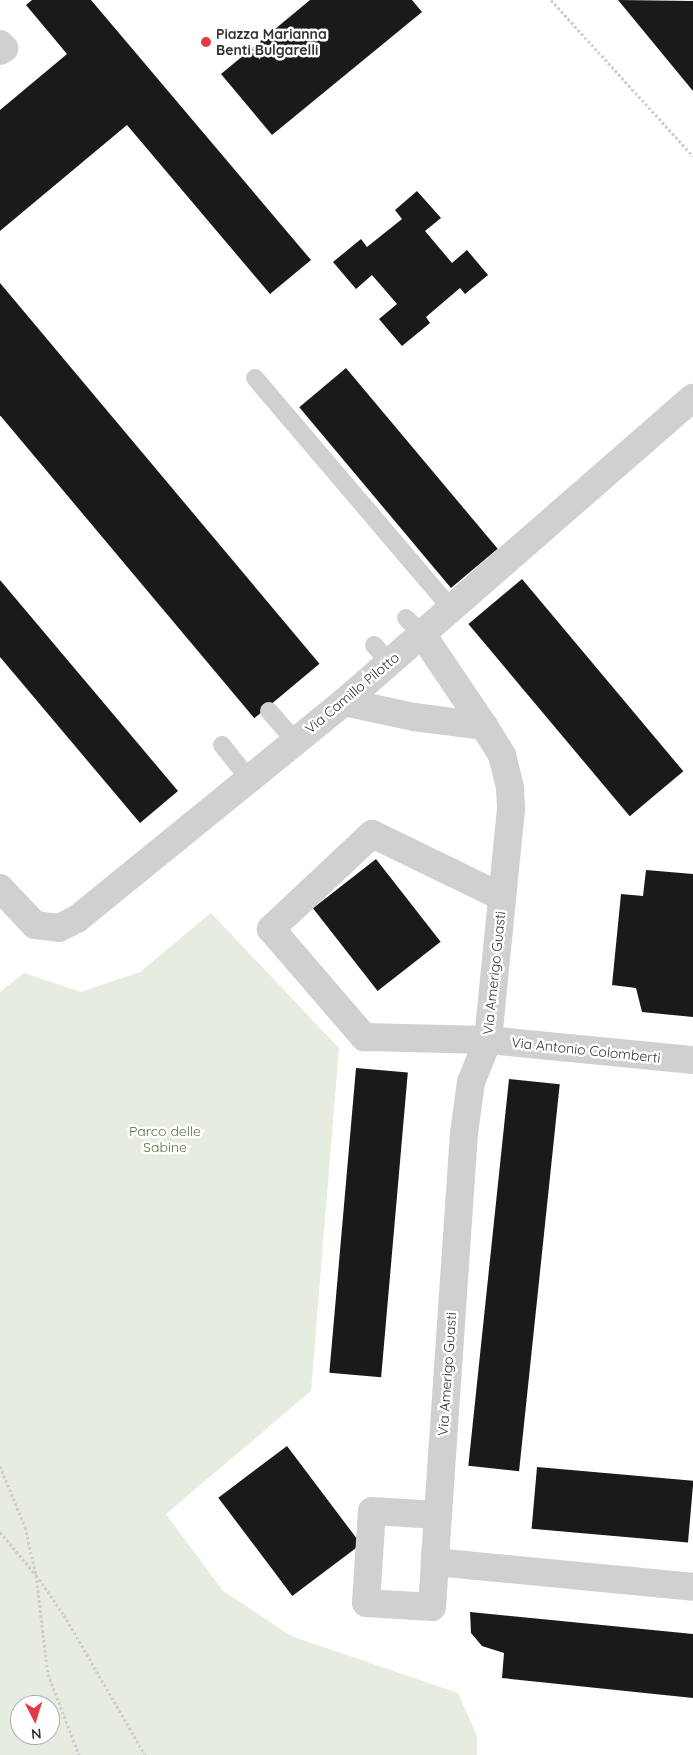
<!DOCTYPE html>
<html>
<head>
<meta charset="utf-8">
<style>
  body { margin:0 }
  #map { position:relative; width:693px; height:1755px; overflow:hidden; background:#fff; font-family:Quicksand,sans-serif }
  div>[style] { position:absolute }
  .green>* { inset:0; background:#e6ecdf }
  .building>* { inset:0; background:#1a1a1a; transform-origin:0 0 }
  .path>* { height:3px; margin-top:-1.5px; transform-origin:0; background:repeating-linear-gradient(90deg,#cdcdcd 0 2.5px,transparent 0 5px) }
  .service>* { height:18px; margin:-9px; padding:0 9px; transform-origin:9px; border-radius:9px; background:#d0d0d0 }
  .minor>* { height:28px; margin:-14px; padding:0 14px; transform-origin:14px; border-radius:14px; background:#d0d0d0 }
  .dots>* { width:14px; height:14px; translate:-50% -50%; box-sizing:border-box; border:2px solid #fff; border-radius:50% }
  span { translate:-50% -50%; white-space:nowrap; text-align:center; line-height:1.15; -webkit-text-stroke:5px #fff; paint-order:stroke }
  .poi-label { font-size:14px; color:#333; font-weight:700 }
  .left { translate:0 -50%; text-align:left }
  .street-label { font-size:14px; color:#333 }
  .park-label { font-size:14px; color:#56703f }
  .north { position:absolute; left:10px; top:1695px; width:50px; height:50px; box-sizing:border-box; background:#fff; border:1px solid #adadad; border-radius:50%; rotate:175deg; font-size:14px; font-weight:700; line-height:20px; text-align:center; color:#333 }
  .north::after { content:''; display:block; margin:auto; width:18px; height:22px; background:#e63946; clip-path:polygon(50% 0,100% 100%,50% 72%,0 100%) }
</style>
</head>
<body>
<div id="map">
  <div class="green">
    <i style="clip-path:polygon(evenodd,211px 913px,339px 1048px,311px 1391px,166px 1514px,223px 1591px,291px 1636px,458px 1693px,477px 1736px,477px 1755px,0 1755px,0 992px,24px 973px,81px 992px,140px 972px,211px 913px,20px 1705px,50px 1705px,50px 1735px,20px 1735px,20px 1705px)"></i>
  </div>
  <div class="building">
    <i style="clip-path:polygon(32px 0,91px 0,311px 260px,270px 294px,127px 125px,0 231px,0 110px,67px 54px,26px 5px)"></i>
    <i style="clip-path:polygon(310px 0,412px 0,422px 12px,272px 135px,221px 74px)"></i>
    <i style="clip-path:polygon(618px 0,693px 1px,693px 91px)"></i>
    <i style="clip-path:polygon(417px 191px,441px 218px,425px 231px,452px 263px,467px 250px,488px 275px,465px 294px,460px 288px,433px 311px,426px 317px,430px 323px,402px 346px,379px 319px,397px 304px,372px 275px,356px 289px,333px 262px,361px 239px,367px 247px,402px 219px,395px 210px)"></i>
    <i style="left:0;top:283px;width:497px;height:85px;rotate:50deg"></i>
    <i style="left:346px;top:368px;width:236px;height:61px;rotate:50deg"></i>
    <i style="left:522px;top:579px;width:251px;height:70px;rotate:50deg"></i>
    <i style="clip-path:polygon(0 580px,178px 791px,140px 823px,0 657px)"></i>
    <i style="left:376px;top:859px;width:105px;height:80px;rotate:52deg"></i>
    <i style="clip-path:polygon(646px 870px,693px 874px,693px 1017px,642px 1012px,636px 988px,612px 985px,621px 894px,643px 896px)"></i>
    <i style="left:356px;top:1068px;width:52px;height:306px;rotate:5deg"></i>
    <i style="left:509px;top:1079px;width:51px;height:389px;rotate:6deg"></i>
    <i style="left:287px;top:1446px;width:123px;height:86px;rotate:53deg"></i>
    <i style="left:537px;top:1467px;width:157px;height:62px;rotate:5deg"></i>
    <i style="clip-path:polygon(470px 1612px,693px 1634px,693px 1698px,502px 1678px,504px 1653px,482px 1646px,471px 1633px)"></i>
  </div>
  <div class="path">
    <i style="left:551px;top:0;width:211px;rotate:47.7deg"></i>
    <i style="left:0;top:1466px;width:66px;rotate:67.7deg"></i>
    <i style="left:25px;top:1527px;width:49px;rotate:77.1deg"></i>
    <i style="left:36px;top:1575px;width:100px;rotate:83.1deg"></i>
    <i style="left:48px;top:1674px;width:87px;rotate:69.1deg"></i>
    <i style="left:0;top:1532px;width:56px;rotate:50.1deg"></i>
    <i style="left:36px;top:1575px;width:49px;rotate:55deg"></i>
    <i style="left:64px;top:1615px;width:162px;rotate:59.9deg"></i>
  </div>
  <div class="service">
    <i style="left:255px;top:378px;width:302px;rotate:49.6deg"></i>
    <i style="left:406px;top:618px;width:23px;rotate:45deg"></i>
    <i style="left:374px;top:645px;width:23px;rotate:49deg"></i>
    <i style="left:269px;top:711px;width:40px;rotate:49deg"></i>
    <i style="left:222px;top:745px;width:43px;rotate:51.5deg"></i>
  </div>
  <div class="minor">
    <i style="left:0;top:44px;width:6px;rotate:45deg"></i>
    <i style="left:4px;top:48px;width:5px;rotate:143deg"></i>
    <i style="left:422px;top:634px;width:111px;rotate:56deg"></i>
    <i style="left:344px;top:702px;width:72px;rotate:12.1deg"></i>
    <i style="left:414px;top:717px;width:71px;rotate:7.3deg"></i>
    <i style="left:484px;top:726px;width:34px;rotate:58deg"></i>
    <i style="left:502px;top:755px;width:34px;rotate:76deg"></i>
    <i style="left:510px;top:788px;width:21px;rotate:87deg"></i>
    <i style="left:511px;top:809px;width:232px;rotate:95.7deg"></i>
    <i style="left:488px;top:1040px;width:45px;rotate:112deg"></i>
    <i style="left:471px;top:1082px;width:51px;rotate:97.8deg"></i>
    <i style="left:464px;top:1133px;width:430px;rotate:93.9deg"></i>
    <i style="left:435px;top:1562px;width:259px;rotate:5.5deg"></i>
    <i style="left:0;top:888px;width:51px;rotate:46.6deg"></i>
    <i style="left:35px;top:925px;width:24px;rotate:7deg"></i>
    <i style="left:59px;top:928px;width:20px;rotate:-27deg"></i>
    <i style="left:77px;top:919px;width:344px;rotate:-39.1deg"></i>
    <i style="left:344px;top:702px;width:463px;rotate:-41.1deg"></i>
    <i style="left:502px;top:897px;width:144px;rotate:-154.1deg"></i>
    <i style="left:372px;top:834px;width:139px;rotate:136.8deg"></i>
    <i style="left:271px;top:929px;width:143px;rotate:49.3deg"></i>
    <i style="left:364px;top:1037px;width:124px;rotate:1.4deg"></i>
    <i style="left:488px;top:1040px;width:206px;rotate:5.6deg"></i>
    <i style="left:435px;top:1562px;width:45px;rotate:93.8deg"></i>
    <i style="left:432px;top:1607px;width:66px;rotate:-176.5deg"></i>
    <i style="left:366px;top:1603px;width:92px;rotate:-86.3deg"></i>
    <i style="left:372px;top:1511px;width:66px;rotate:3.5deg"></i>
  </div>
  <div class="dots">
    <i style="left:206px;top:42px;background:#e63946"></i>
  </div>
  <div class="poi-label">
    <span class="left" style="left:216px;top:42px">Piazza Marianna<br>Benti Bulgarelli</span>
  </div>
  <div class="street-label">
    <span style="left:352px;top:693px;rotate:-40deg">Via Camillo Pilotto</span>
    <span style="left:494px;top:973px;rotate:-84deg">Via Amerigo Guasti</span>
    <span style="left:586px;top:1050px;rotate:6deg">Via Antonio Colomberti</span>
    <span style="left:447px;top:1374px;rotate:-86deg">Via Amerigo Guasti</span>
  </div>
  <div class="park-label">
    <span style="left:165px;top:1139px">Parco delle<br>Sabine</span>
  </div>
  <div class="north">N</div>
</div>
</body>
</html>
